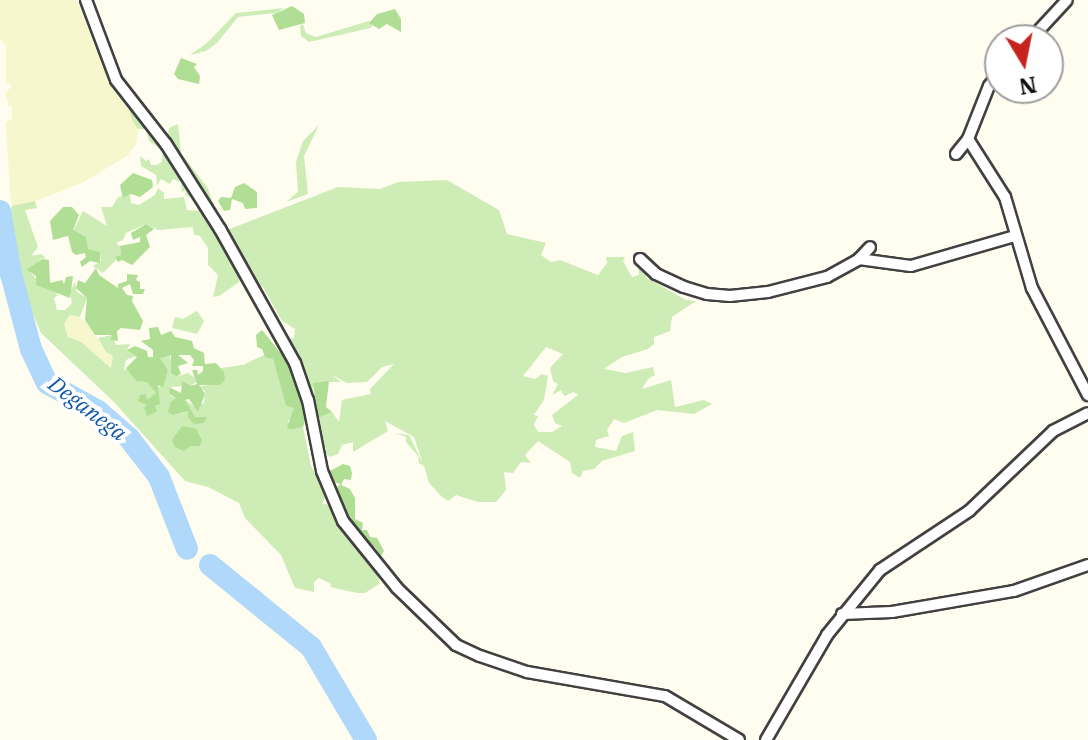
<!DOCTYPE html>
<html>
<head>
<meta charset="utf-8">
<style>
  body { margin:0 }
  #map { position:relative; width:1088px; height:740px; overflow:hidden; background:#fffdef; font-family:"IBM Plex Serif",serif }
  div>[style] { position:absolute }
  .farmland>* { inset:0; background:#f7f7cd }
  .green>* { inset:0; background:#cdecb6 }
  .forest>* { inset:0; background:#afde94 }
  .river>* { height:22px; margin:-11px; padding:0 11px; transform-origin:11px; border-radius:11px; background:#b0d8fa }
  .roads { filter:drop-shadow(2px 0 #414141) drop-shadow(-2px 0 #414141) drop-shadow(0 2px #414141) drop-shadow(0 -2px #414141) }
  .minor>* { height:10px; margin:-5px; padding:0 5px; transform-origin:5px; border-radius:5px; background:#fff }
  span { translate:-50% -50%; white-space:nowrap; text-align:center; line-height:1.15; -webkit-text-stroke:8px #fff; paint-order:stroke }
  .water-label { font-size:22px; color:#0f58a8; font-style:italic }
  .north { position:absolute; left:984px; top:24px; width:80px; height:80px; box-sizing:border-box; background:#fff; border:2px solid #9f9f9f; border-radius:50%; rotate:170deg; font-size:22px; font-weight:700; line-height:32px; text-align:center; color:#0e0e0e }
  .north::after { content:''; display:block; margin:auto; width:28px; height:36px; background:#c7231d; clip-path:polygon(50% 0,100% 100%,50% 72%,0 100%) }
</style>
</head>
<body>
<div id="map">
  <div class="farmland">
    <i style="clip-path:polygon(0 0,77px 0,106px 74px,139px 126px,136px 145px,127px 156px,82px 183px,23px 206px,12px 206px,10px 194px,6px 123px,12px 118px,12px 106px,9px 107px,5px 93px,12px 86px,6px 83px,6px 46px,0 38px)"></i>
    <i style="clip-path:polygon(72px 314px,87px 322px,106px 352px,113px 356px,112px 369px,81px 342px,68px 337px,64px 324px)"></i>
  </div>
  <div class="green">
    <i style="clip-path:polygon(284px 8px,276px 13px,238px 17px,217px 43px,206px 51px,190px 55px,207px 43px,236px 13px)"></i>
    <i style="clip-path:polygon(369px 21px,373px 25px,370px 28px,309px 42px,301px 36px,300px 26px,303px 24px,306px 33px,316px 37px)"></i>
    <i style="clip-path:polygon(128px 107px,163px 145px,212px 222px,240px 273px,239px 282px,219px 296px,213px 297px,218px 275px,208px 265px,208px 248px,200px 236px,194px 235px,193px 227px,158px 230px,146px 224px,126px 233px,123px 240px,116px 243px,120px 246px,121px 255px,103px 273px,93px 266px,101px 261px,100px 252px,87px 249px,86px 237px,73px 231px,83px 211px,107px 226px,101px 207px,112px 207px,118px 197px,130px 195px,131px 203px,139px 205px,155px 195px,158px 188px,164px 193px,164px 199px,184px 197px,187px 210px,202px 211px,198px 200px,185px 195px,187px 189px,182px 192px,181px 182px,173px 179px,170px 184px,161px 179px,157px 186px,156px 175px,141px 166px,140px 156px,146px 161px,149px 159px,151px 165px,157px 165px,162px 162px,163px 151px,149px 141px,146px 129px,138px 129px,133px 122px)"></i>
    <i style="clip-path:polygon(178px 124px,181px 153px,207px 187px,220px 219px,225px 224px,221px 226px,167px 139px,169px 128px)"></i>
    <i style="clip-path:polygon(319px 125px,304px 156px,308px 194px,286px 202px,298px 192px,296px 162px,303px 141px)"></i>
    <i style="clip-path:polygon(evenodd,447px 180px,499px 210px,507px 234px,546px 243px,541px 255px,551px 262px,560px 260px,598px 275px,607px 263px,606px 257px,625px 257px,623px 261px,632px 277px,639px 275px,638px 267px,642px 268px,647px 278px,686px 300px,696px 301px,672px 317px,670px 331px,654px 337px,654px 344px,648px 349px,622px 357px,604px 369px,626px 373px,653px 367px,655px 375px,648px 379px,642px 389px,671px 380px,675px 407px,704px 400px,712px 404px,694px 414px,657px 410px,624px 423px,614px 419px,607px 430px,609px 436px,596px 440px,595px 447px,616px 451px,622px 436px,633px 432px,635px 451px,602px 461px,594px 469px,583px 471px,580px 478px,572px 473px,570px 462px,538px 441px,525px 455px,531px 463px,521px 462px,513px 473px,504px 472px,506px 490px,496px 502px,478px 502px,456px 495px,448px 501px,442px 497px,429px 483px,424px 466px,419px 463px,418px 456px,406px 442px,406px 437px,395px 433px,409px 435px,423px 464px,414px 437px,385px 421px,388px 431px,353px 452px,353px 442px,342px 445px,338px 454px,330px 457px,325px 453px,326px 448px,319px 441px,318px 418px,332px 412px,339px 422px,342px 400px,371px 394px,370px 389px,394px 364px,382px 367px,367px 382px,347px 383px,332px 375px,341px 382px,318px 382px,313px 387px,314px 397px,305px 380px,301px 358px,286px 339px,294px 338px,295px 329px,282px 321px,263px 287px,256px 284px,254px 273px,235px 247px,227px 230px,338px 187px,380px 189px,398px 182px,447px 180px,546px 347px,563px 354px,550px 368px,553px 381px,558px 384px,552px 395px,561px 390px,564px 396px,574px 392px,578px 395px,552px 415px,555px 423px,562px 426px,552px 432px,538px 432px,534px 425px,538px 416px,534px 415px,544px 400px,548px 376px,542px 374px,535px 379px,523px 376px,546px 347px)"></i>
    <i style="clip-path:polygon(35px 201px,37px 208px,25px 210px,38px 247px,31px 256px,41px 254px,46px 258px,40px 259px,31px 273px,43px 287px,50px 288px,58px 295px,54px 298px,57px 310px,65px 310px,72px 303px,70px 292px,75px 282px,77px 292px,87px 298px,80px 317px,70px 315px,64px 324px,68px 337px,81px 342px,111px 368px,113px 356px,106px 352px,98px 338px,112px 335px,116px 345px,130px 344px,127px 350px,136px 356px,126px 360px,124px 370px,129px 368px,136px 381px,147px 381px,156px 393px,168px 370px,160px 358px,170px 354px,171px 364px,179px 376px,188px 373px,198px 380px,191px 386px,169px 387px,171px 396px,177px 397px,173px 415px,186px 412px,184px 399px,194px 406px,204px 403px,205px 391px,198px 387px,223px 382px,221px 368px,243px 365px,264px 355px,273px 359px,286px 406px,294px 407px,295px 412px,288px 421px,290px 430px,303px 427px,311px 466px,327px 494px,322px 504px,332px 505px,353px 544px,379px 575px,379px 584px,365px 593px,357px 593px,330px 587px,331px 584px,319px 578px,314px 582px,314px 592px,295px 588px,281px 555px,245px 518px,239px 503px,208px 487px,185px 481px,114px 402px,41px 333px,21px 286px,6px 227px,12px 206px)"></i>
    <i style="clip-path:polygon(197px 311px,204px 321px,197px 334px,172px 328px,175px 317px,183px 319px)"></i>
  </div>
  <div class="forest">
    <i style="clip-path:polygon(292px 6px,304px 14px,305px 23px,279px 30px,272px 15px)"></i>
    <i style="clip-path:polygon(395px 9px,401px 19px,401px 32px,387px 24px,379px 29px,369px 23px,377px 14px)"></i>
    <i style="clip-path:polygon(181px 58px,197px 64px,194px 67px,200px 76px,199px 84px,178px 79px,174px 74px)"></i>
    <i style="clip-path:polygon(133px 173px,152px 180px,153px 187px,140px 197px,131px 194px,123px 198px,120px 185px)"></i>
    <i style="clip-path:polygon(244px 183px,257px 192px,257px 208px,245px 209px,243px 203px,232px 199px,230px 210px,224px 211px,218px 201px,221px 197px,231px 198px,235px 187px)"></i>
    <i style="clip-path:polygon(63px 207px,72px 207px,79px 215px,73px 230px,86px 237px,88px 249px,100px 252px,100px 263px,90px 261px,82px 267px,80px 262px,86px 257px,85px 253px,76px 255px,72px 252px,68px 236px,53px 240px,50px 221px)"></i>
    <i style="clip-path:polygon(146px 224px,154px 229px,146px 235px,150px 247px,132px 265px,122px 260px,118px 262px,115px 257px,121px 255px,120px 246px,140px 242px,140px 237px,133px 240px,131px 233px)"></i>
    <i style="clip-path:polygon(42px 259px,49px 260px,50px 283px,62px 280px,64px 284px,66px 277px,73px 276px,70px 298px,36px 285px,36px 276px,27px 270px)"></i>
    <i style="clip-path:polygon(96px 268px,99px 275px,118px 288px,118px 284px,127px 281px,127px 274px,138px 275px,136px 280px,140px 282px,140px 289px,145px 289px,143px 294px,133px 294px,130px 284px,122px 288px,127px 295px,133px 296px,132px 301px,143px 321px,140px 330px,121px 328px,117px 331px,118px 341px,111px 340px,112px 335px,95px 335px,85px 320px,87px 298px,76px 288px,78px 280px,85px 283px)"></i>
    <i style="clip-path:polygon(158px 327px,161px 335px,171px 331px,175px 337px,192px 341px,194px 348px,204px 353px,205px 364px,216px 363px,224px 372px,225px 380px,220px 385px,199px 385px,205px 394px,198px 412px,189px 399px,185px 400px,195px 417px,207px 417px,204px 423px,194px 424px,188px 417px,188px 411px,173px 415px,168px 412px,171px 402px,176px 398px,170px 394px,169px 387px,181px 393px,182px 381px,191px 386px,197px 384px,192px 370px,197px 370px,198px 375px,203px 371px,203px 366px,192px 366px,194px 360px,190px 355px,178px 355px,188px 363px,178px 366px,181px 374px,176px 376px,171px 373px,171px 355px,160px 358px,168px 370px,163px 387px,158px 385px,160px 404px,155px 406px,157px 411px,147px 416px,144px 408px,147px 405px,138px 401px,140px 395px,146px 394px,147px 400px,156px 393px,147px 382px,136px 381px,126px 368px,137px 357px,127px 350px,135px 346px,147px 351px,148px 357px,153px 357px,153px 350px,141px 341px,150px 339px,149px 328px)"></i>
    <i style="clip-path:polygon(262px 330px,291px 366px,307px 415px,303px 427px,290px 430px,287px 427px,294px 408px,286px 406px,273px 359px,265px 357px,262px 349px,257px 347px,256px 335px)"></i>
    <i style="clip-path:polygon(329px 381px,326px 407px,332px 412px,318px 418px,313px 383px)"></i>
    <i style="clip-path:polygon(182px 426px,196px 429px,202px 440px,200px 446px,190px 446px,184px 451px,175px 447px,172px 440px)"></i>
    <i style="clip-path:polygon(343px 464px,350px 466px,352px 473px,351px 480px,344px 479px,341px 485px,350px 489px,355px 498px,355px 519px,363px 523px,362px 530px,367px 530px,370px 537px,377px 538px,384px 551px,381px 556px,375px 547px,366px 545px,361px 531px,353px 527px,352px 519px,340px 504px,336px 489px,340px 484px,334px 482px,330px 471px)"></i>
  </div>
  <div class="river">
    <i style="left:0;top:211px;width:64px;rotate:80.1deg"></i>
    <i style="left:11px;top:274px;width:78px;rotate:75.1deg"></i>
    <i style="left:31px;top:349px;width:38px;rotate:65deg"></i>
    <i style="left:47px;top:383px;width:58px;rotate:28.8deg"></i>
    <i style="left:98px;top:411px;width:41px;rotate:41.1deg"></i>
    <i style="left:129px;top:438px;width:49px;rotate:52.4deg"></i>
    <i style="left:159px;top:477px;width:77px;rotate:68.7deg"></i>
    <i style="left:210px;top:565px;width:130px;rotate:39.1deg"></i>
    <i style="left:311px;top:647px;width:108px;rotate:59.4deg"></i>
  </div>
  <div class="roads">
    <div class="minor">
      <i style="left:86px;top:0;width:85px;rotate:69.4deg"></i>
      <i style="left:116px;top:80px;width:81px;rotate:52deg"></i>
      <i style="left:166px;top:144px;width:101px;rotate:57.6deg"></i>
      <i style="left:220px;top:229px;width:154px;rotate:60.8deg"></i>
      <i style="left:295px;top:363px;width:39px;rotate:71deg"></i>
      <i style="left:308px;top:400px;width:72px;rotate:78.8deg"></i>
      <i style="left:322px;top:471px;width:54px;rotate:67.2deg"></i>
      <i style="left:343px;top:521px;width:86px;rotate:51.1deg"></i>
      <i style="left:397px;top:588px;width:82px;rotate:44deg"></i>
      <i style="left:456px;top:645px;width:26px;rotate:25deg"></i>
      <i style="left:480px;top:656px;width:50px;rotate:18.8deg"></i>
      <i style="left:527px;top:672px;width:140px;rotate:9.9deg"></i>
      <i style="left:665px;top:696px;width:86px;rotate:30.7deg"></i>
      <i style="left:1030px;top:40px;width:54px;rotate:-47.2deg"></i>
      <i style="left:968px;top:139px;width:69px;rotate:57.5deg"></i>
      <i style="left:1005px;top:197px;width:95px;rotate:73.5deg"></i>
      <i style="left:1032px;top:288px;width:121px;rotate:62.4deg"></i>
      <i style="left:956px;top:154px;width:19px;rotate:-51deg"></i>
      <i style="left:968px;top:139px;width:57px;rotate:-68.4deg"></i>
      <i style="left:989px;top:86px;width:18px;rotate:-52deg"></i>
      <i style="left:640px;top:259px;width:22px;rotate:43deg"></i>
      <i style="left:656px;top:274px;width:31px;rotate:25deg"></i>
      <i style="left:684px;top:287px;width:24px;rotate:17deg"></i>
      <i style="left:707px;top:294px;width:23px;rotate:5deg"></i>
      <i style="left:730px;top:296px;width:38px;rotate:-6deg"></i>
      <i style="left:768px;top:292px;width:61px;rotate:-14.3deg"></i>
      <i style="left:827px;top:277px;width:37px;rotate:-29deg"></i>
      <i style="left:859px;top:259px;width:16px;rotate:-47deg"></i>
      <i style="left:859px;top:259px;width:52px;rotate:7.7deg"></i>
      <i style="left:911px;top:266px;width:108px;rotate:-16.1deg"></i>
      <i style="left:842px;top:614px;width:50px;rotate:-2.3deg"></i>
      <i style="left:892px;top:612px;width:124px;rotate:-9.8deg"></i>
      <i style="left:1014px;top:591px;width:78px;rotate:-19.4deg"></i>
      <i style="left:766px;top:740px;width:121px;rotate:-59.8deg"></i>
      <i style="left:827px;top:635px;width:84px;rotate:-50.8deg"></i>
      <i style="left:880px;top:570px;width:107px;rotate:-33.5deg"></i>
      <i style="left:969px;top:511px;width:116px;rotate:-43.6deg"></i>
      <i style="left:1053px;top:431px;width:39px;rotate:-27deg"></i>
    </div>
  </div>
  <div class="water-label">
    <span style="left:88px;top:408px;rotate:37deg">Deganega</span>
  </div>
  <div class="north">N</div>
</div>
</body>
</html>
